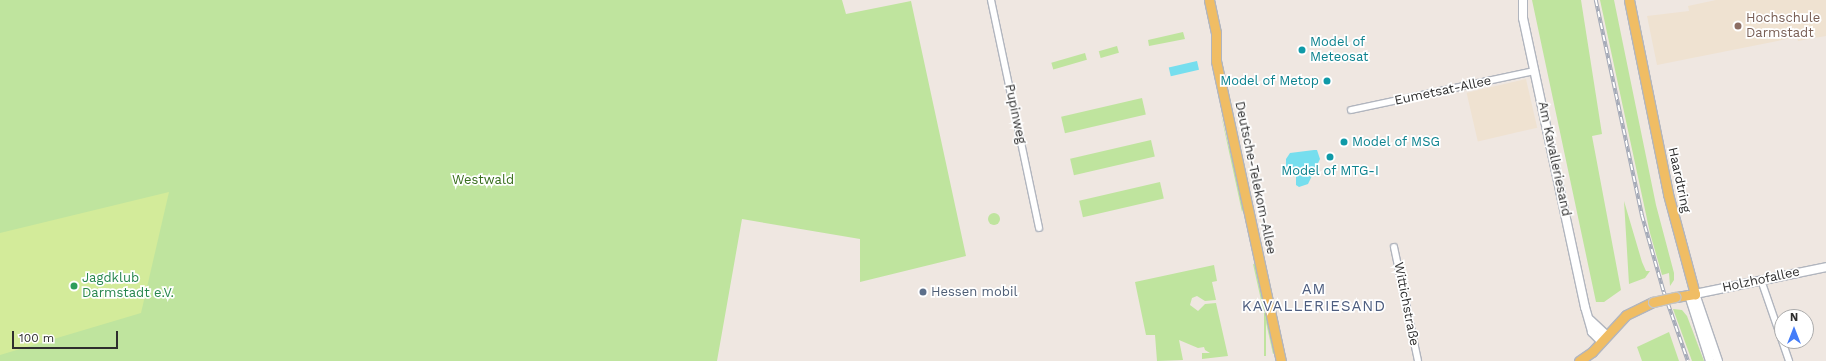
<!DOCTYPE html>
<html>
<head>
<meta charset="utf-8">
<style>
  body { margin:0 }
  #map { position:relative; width:1826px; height:361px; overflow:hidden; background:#efe7e1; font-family:"Work Sans",sans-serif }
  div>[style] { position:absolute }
  .education>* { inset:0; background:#efe2d1; transform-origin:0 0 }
  .green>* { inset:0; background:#bfe49e; transform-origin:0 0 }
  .round { border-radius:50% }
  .pitch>* { inset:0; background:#d3eb9a }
  .water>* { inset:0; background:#76deee; transform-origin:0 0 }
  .roads { filter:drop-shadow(1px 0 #b1b5be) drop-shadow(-1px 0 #b1b5be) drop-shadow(0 1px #b1b5be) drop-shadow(0 -1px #b1b5be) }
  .street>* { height:6px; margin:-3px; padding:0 3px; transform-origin:3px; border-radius:3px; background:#fff }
  .secondary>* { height:8px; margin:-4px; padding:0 4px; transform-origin:4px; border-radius:4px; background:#fff }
  .primary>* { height:9px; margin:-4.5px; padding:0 4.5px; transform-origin:4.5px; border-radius:4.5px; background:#f0bd64 }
  .rail>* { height:3.5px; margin-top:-1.75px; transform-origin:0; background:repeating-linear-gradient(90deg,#fff 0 6px,#a3a9b7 0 12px); box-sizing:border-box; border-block:1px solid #a3a9b7 }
  .bridges { filter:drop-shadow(1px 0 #c4c4c4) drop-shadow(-1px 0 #c4c4c4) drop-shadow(0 1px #c4c4c4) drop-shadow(0 -1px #c4c4c4) }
  .primary-bridge>* { height:9px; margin:-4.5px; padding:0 4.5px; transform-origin:4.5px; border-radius:4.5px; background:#f0bd64 }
  .dots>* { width:11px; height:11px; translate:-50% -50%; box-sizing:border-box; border:2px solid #fff; border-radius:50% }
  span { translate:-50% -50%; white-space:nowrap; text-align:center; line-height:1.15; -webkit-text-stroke:3.5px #fff; paint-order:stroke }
  .education-label { font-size:13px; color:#785e54 }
  .left { translate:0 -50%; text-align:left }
  .culture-label { font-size:13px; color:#0d838f }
  .right { translate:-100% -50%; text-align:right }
  .street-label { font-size:13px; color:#2e2e2e }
  .park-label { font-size:13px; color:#376d1c }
  .leisure-label { font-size:13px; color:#27864d }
  .service-label { font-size:13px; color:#4e5e75 }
  .quarter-label { font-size:15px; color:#4d5d7f; letter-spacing:1px }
  .north { position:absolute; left:1774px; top:309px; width:40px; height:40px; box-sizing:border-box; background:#fff; border:1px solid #ababab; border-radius:50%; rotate:0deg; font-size:11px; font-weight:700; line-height:16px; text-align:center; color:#2e2e2e }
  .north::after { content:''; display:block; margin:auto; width:14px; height:18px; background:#447df9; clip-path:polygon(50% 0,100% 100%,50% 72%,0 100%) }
  .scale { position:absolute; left:12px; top:331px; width:106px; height:18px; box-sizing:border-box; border:2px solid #2e2e2e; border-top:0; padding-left:5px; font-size:12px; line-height:14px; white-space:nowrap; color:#2e2e2e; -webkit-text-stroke:3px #fff; paint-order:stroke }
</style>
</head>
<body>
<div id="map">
  <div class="education">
    <i style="clip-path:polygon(1716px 0,1826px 0,1826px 36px,1798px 41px,1797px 37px,1657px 65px,1647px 16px,1689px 11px,1688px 6px)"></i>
    <i style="left:1526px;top:79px;width:50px;height:61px;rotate:77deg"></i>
  </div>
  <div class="green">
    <i style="clip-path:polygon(0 0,842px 0,846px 14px,911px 1px,966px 256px,860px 282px,860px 239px,742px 219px,717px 361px,0 361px)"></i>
    <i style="clip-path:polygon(1532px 0,1581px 0,1602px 134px,1592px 136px,1621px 290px,1604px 302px,1596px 302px)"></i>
    <i style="clip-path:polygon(1600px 0,1614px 0,1656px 205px,1674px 273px,1674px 280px,1670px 286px,1669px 273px,1662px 275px,1650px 233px)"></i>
    <i style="clip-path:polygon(1183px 32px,1185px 39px,1149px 46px,1148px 40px)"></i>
    <i style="left:1117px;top:46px;width:7px;height:19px;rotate:74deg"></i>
    <i style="left:1085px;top:53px;width:7px;height:35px;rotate:74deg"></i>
    <i style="clip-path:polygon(1219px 57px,1221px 57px,1263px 259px)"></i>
    <i style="left:1142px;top:98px;width:17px;height:83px;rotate:77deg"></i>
    <i style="clip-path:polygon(1220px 110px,1244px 208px,1242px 212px)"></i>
    <i style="left:1151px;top:140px;width:17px;height:83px;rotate:77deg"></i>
    <i style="left:1160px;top:182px;width:17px;height:83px;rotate:77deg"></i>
    <i style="clip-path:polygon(1624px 201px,1642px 262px,1646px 271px,1650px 271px,1645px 278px,1629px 284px)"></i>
    <i class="round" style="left:988px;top:213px;width:12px;height:12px"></i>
    <i style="clip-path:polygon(1253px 264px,1256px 265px,1275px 353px,1273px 354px)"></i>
    <i style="left:1264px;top:264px;width:2px;height:92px"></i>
    <i style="clip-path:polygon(1214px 265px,1217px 281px,1212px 282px,1216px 300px,1205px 301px,1197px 296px,1192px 298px,1190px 305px,1198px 311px,1205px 304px,1216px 303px,1228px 356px,1202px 359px,1202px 353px,1210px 353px,1205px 350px,1204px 347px,1198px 348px,1179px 340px,1183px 360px,1157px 361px,1155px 335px,1146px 335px,1135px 282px)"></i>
    <i style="clip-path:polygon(1673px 309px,1682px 310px,1687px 316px,1704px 361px,1692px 361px)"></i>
    <i style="clip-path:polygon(1669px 332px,1679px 361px,1642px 361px,1637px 347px)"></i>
  </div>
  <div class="pitch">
    <i style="clip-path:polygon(169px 192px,141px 313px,0 355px,0 233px)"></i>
  </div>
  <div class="water">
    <i style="left:1197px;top:61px;width:9px;height:29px;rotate:77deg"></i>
    <i style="clip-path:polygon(1314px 150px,1317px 150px,1320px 159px,1308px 184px,1299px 187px,1296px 185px,1296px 172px,1286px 167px,1286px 159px,1290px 153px)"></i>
  </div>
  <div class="roads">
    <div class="street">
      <i style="left:991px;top:0;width:233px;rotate:78.1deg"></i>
      <i style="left:1351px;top:110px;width:188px;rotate:-12deg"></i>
      <i style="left:1394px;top:247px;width:116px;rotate:78.1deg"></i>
      <i style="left:1761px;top:280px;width:86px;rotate:70.9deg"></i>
    </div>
    <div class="secondary">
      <i style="left:1523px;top:0;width:18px;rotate:90deg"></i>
      <i style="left:1523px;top:18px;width:296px;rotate:77.9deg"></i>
      <i style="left:1585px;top:307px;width:26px;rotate:74deg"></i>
      <i style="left:1592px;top:332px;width:14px;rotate:45deg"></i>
      <i style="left:1689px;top:295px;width:69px;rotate:72.3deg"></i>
      <i style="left:1590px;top:320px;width:23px;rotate:43deg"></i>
      <i style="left:1718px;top:361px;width:71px;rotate:-108.9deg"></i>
      <i style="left:1695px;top:294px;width:134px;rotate:-11.6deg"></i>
    </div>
    <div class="primary">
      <i style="left:1209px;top:0;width:34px;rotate:78deg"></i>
      <i style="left:1216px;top:33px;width:28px;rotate:90deg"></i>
      <i style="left:1216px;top:61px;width:307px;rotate:77.8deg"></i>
      <i style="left:1629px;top:0;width:198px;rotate:78.6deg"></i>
      <i style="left:1668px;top:194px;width:104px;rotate:74.9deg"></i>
      <i style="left:1695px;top:294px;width:20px;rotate:171deg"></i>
      <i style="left:1579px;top:361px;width:16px;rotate:-35deg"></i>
      <i style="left:1592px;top:352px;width:50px;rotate:-47.4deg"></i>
      <i style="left:1626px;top:315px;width:30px;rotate:-26deg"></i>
    </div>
  </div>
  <div class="rail">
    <i style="left:1596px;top:0;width:220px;rotate:77.9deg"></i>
    <i style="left:1642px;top:215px;width:80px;rotate:74.1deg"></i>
    <i style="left:1664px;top:292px;width:73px;rotate:70.8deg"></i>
  </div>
  <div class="bridges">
    <div class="primary-bridge">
      <i style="left:1653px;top:302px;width:23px;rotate:-13deg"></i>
    </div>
  </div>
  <div class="dots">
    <i style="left:1738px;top:26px;background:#8d6e63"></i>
    <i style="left:1302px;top:50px;background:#0f9aa8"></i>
    <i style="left:1327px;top:81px;background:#0f9aa8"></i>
    <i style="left:1344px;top:142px;background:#0f9aa8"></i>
    <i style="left:1330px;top:157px;background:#0f9aa8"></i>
    <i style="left:74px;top:286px;background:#2e9e5b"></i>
    <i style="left:923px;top:292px;background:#5c6f8a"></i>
  </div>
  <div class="education-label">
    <span class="left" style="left:1746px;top:26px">Hochschule<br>Darmstadt</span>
  </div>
  <div class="culture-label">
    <span class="left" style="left:1310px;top:50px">Model of<br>Meteosat</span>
    <span class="right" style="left:1319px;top:81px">Model of Metop</span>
    <span class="left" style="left:1352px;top:142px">Model of MSG</span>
    <span style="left:1330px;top:171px">Model of MTG-I</span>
  </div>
  <div class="street-label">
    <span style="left:1443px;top:91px;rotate:-12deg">Eumetsat-Allee</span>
    <span style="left:1015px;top:114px;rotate:78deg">Pupinweg</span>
    <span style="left:1554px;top:159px;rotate:78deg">Am Kavalleriesand</span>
    <span style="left:1255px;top:178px;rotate:78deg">Deutsche-Telekom-Allee</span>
    <span style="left:1679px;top:180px;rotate:78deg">Haardtring</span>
    <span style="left:1761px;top:280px;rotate:-12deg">Holzhofallee</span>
    <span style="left:1406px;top:304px;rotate:79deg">Wittichstraße</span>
  </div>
  <div class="park-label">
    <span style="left:483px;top:180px">Westwald</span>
  </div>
  <div class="leisure-label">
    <span class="left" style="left:82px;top:286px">Jagdklub<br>Darmstadt e.V.</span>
  </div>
  <div class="service-label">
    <span class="left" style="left:931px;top:292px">Hessen mobil</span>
  </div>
  <div class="quarter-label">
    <span style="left:1314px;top:298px">AM<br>KAVALLERIESAND</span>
  </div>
  <div class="north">N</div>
  <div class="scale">100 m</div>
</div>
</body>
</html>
